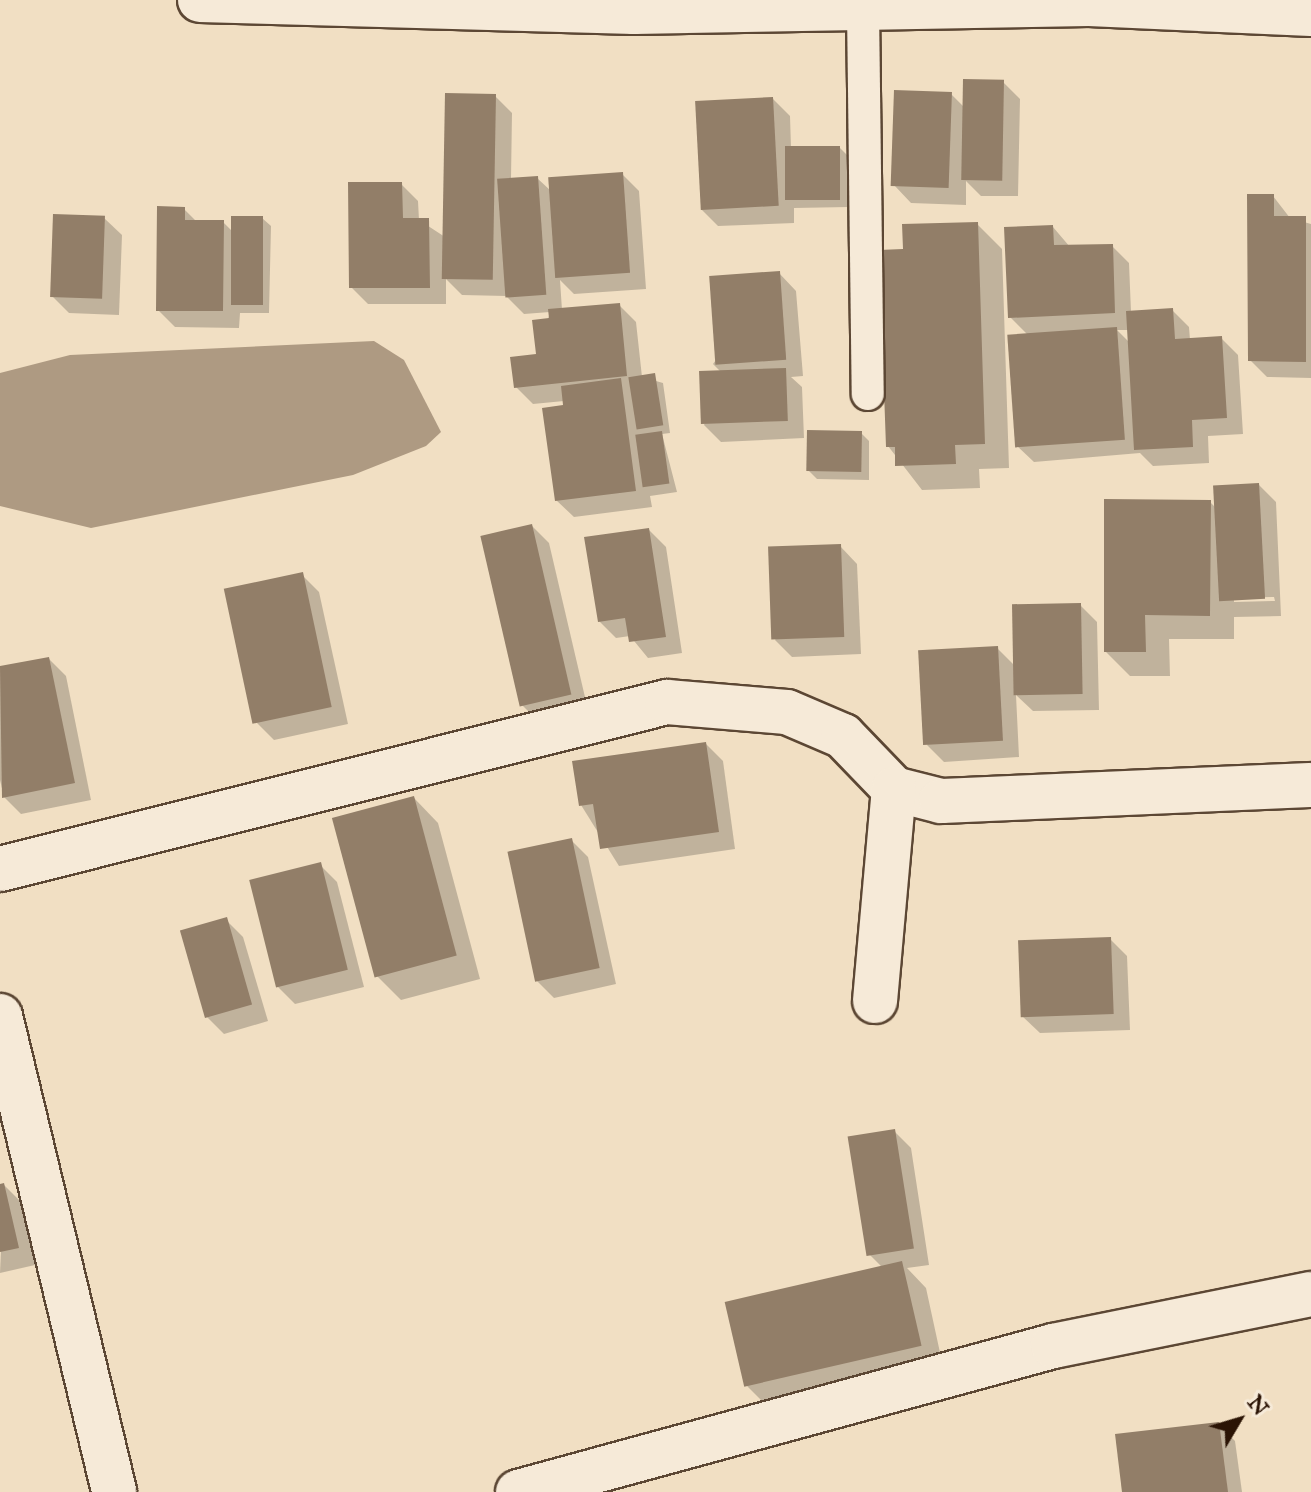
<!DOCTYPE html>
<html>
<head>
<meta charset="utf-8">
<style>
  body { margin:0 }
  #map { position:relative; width:1311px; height:1492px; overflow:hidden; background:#f1dfc3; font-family:"IM FELL Great Primer",serif }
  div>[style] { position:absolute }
  .water>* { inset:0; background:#ae9a82 }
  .shadow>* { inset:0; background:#0003 }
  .building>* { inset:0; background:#927e68; transform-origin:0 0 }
  .roads { filter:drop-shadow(2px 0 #5c4734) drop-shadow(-2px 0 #5c4734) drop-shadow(0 2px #5c4734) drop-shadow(0 -2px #5c4734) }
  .service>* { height:32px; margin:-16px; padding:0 16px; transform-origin:16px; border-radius:16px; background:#f6ead8 }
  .minor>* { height:44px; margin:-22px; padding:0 22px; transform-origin:22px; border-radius:22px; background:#f6ead8 }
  span { translate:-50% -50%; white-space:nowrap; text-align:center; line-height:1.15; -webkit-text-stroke:7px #f6ead8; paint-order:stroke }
  .north { position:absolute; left:1199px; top:1380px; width:80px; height:80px; -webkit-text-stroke:6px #f6ead8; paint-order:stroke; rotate:52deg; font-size:22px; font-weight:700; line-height:32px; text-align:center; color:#2b1405 }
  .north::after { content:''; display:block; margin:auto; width:28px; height:36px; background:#2b1405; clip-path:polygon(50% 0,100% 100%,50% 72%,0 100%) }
</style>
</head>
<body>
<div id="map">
  <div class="water">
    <i style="clip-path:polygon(374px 341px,404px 360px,441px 432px,426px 446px,353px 475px,91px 528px,0 506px,0 373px,70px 355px)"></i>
  </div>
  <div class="shadow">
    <i style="clip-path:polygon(1003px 82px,1020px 99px,1018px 196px,981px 196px,966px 181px,966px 205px,911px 203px,894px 185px,951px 94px,965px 108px)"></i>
    <i style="clip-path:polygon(495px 96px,512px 113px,511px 179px,537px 178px,551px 191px,622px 174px,639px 191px,646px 289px,574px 294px,560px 280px,562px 310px,619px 305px,636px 322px,642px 377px,663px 383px,670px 433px,662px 434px,677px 492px,650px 496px,652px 507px,574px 517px,556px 500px,564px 401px,533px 404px,516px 387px,538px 356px,550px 312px,524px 314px,506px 296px,462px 295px,446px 279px,446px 304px,368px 304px,351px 287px,401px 184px,418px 201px,419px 220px,445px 237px)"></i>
    <i style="clip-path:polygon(773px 99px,790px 116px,791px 148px,840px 148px,848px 156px,849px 207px,794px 208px,794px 223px,718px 226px,701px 209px)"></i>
    <i style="clip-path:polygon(1273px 196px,1290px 218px,1311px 224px,1311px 378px,1267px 377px,1250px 360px)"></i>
    <i style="clip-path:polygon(184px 209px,197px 222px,223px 222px,233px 232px,262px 218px,271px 226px,269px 313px,240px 313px,239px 328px,175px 327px,158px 310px)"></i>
    <i style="clip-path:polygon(104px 218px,122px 235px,119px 315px,69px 313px,52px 296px)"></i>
    <i style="clip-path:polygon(977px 224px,1002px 249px,1009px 468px,979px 469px,980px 488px,922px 490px,888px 446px,905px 251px)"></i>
    <i style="clip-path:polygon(evenodd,1053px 227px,1070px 247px,1112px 246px,1129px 263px,1131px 312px,1172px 310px,1189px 327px,1190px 340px,1221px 338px,1238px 355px,1243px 434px,1208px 436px,1209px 463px,1153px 466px,1140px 453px,1034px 462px,1016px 445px,1028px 335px,1010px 317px,1053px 227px,1117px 330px,1129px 330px,1130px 343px,1117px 330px)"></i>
    <i style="clip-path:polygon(779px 273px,796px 291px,803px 376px,791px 377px,802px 387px,804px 438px,721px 442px,704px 425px,723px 374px,713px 364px)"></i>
    <i style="clip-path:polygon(861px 433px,869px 441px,869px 480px,817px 479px,808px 470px)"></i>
    <i style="clip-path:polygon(evenodd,1259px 485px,1276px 502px,1281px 616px,1234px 617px,1234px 639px,1169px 639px,1170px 676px,1130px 676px,1106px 652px,1210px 502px,1216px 508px,1259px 485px,1274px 597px,1275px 601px,1234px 602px,1234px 598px,1274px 597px)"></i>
    <i style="clip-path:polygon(532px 526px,549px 543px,588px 710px,539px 722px,522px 705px)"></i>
    <i style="clip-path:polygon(649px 530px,666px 547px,682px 653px,648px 658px,630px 636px,616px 638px,599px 621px)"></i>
    <i style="clip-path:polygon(840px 546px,857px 564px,861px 654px,792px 657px,775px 640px)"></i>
    <i style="clip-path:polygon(302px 575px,319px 592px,348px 724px,274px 740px,257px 723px)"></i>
    <i style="clip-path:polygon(1080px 605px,1097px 622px,1099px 710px,1033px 711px,1016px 695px,1019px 757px,944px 762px,927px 745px,997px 648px,1015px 666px)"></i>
    <i style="clip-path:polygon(49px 659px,66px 676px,91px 800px,21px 814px,4px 797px,0 780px,0 668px)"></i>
    <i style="clip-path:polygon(706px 744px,723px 761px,735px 849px,619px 866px,581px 805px)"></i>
    <i style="clip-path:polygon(414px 798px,438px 823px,480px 979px,401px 1000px,376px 975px)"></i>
    <i style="clip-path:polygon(571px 840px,588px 857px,616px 984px,554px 998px,537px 981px)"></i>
    <i style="clip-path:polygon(320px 865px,337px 882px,364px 987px,295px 1004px,278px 987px)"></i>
    <i style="clip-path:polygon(226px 920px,243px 937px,268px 1021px,224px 1034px,207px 1017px)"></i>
    <i style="clip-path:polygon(1110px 939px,1127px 956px,1130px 1030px,1040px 1033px,1022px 1016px)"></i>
    <i style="clip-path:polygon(894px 1131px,911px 1148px,929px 1265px,907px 1268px,926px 1288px,944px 1371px,769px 1408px,744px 1383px,882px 1267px,869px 1254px)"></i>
    <i style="clip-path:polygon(4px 1185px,21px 1202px,35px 1265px,0 1273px)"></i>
    <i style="clip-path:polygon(1218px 1424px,1235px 1441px,1242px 1492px,1124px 1492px)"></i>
  </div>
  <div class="building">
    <i style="left:963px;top:79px;width:41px;height:101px;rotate:1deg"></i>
    <i style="left:894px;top:90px;width:58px;height:96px;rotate:2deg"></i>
    <i style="left:445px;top:93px;width:51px;height:186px;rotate:1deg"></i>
    <i style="left:773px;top:97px;width:109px;height:78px;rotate:87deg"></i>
    <i style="left:785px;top:146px;width:55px;height:54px"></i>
    <i style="left:623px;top:172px;width:101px;height:75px;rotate:86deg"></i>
    <i style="left:538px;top:176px;width:119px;height:41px;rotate:86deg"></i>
    <i style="clip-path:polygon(348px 182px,402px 182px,403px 218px,429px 218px,430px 288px,349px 288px)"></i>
    <i style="clip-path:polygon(1247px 194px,1274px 194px,1274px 216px,1306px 216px,1306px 362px,1248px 361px)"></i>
    <i style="clip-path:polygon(157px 206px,185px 207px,185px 220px,224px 220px,223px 311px,156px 311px)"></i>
    <i style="left:53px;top:214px;width:52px;height:83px;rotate:2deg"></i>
    <i style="left:231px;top:216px;width:32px;height:89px"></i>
    <i style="clip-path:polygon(978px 222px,985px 444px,955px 445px,956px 464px,895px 466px,895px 447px,886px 447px,879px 250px,903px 249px,902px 224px)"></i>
    <i style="clip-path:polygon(1053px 225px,1054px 245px,1113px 244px,1115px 313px,1008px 318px,1004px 227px)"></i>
    <i style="left:780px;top:271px;width:89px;height:71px;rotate:86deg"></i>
    <i style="clip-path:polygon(620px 303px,627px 376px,514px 388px,510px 357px,536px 354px,532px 320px,549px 318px,548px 309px)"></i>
    <i style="clip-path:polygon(1173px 308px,1175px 339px,1222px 336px,1227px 418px,1192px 420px,1193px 447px,1134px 450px,1126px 311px)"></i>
    <i style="left:1117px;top:327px;width:113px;height:110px;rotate:86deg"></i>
    <i style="left:786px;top:368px;width:53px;height:87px;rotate:88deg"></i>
    <i style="left:655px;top:373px;width:53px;height:27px;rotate:81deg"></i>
    <i style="clip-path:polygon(621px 378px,636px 491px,555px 501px,542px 408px,563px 405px,561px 386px)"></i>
    <i style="left:807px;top:430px;width:55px;height:41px;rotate:1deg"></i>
    <i style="left:662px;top:431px;width:53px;height:27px;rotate:82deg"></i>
    <i style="left:1259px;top:483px;width:116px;height:46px;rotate:87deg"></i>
    <i style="clip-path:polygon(1104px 499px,1211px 500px,1210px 616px,1145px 615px,1146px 652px,1104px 652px)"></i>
    <i style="left:532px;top:524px;width:175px;height:53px;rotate:77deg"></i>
    <i style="clip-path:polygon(649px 528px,666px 637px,629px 642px,625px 618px,598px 622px,584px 537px)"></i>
    <i style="left:841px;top:544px;width:93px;height:73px;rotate:88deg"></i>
    <i style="left:303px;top:572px;width:138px;height:81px;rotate:78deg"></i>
    <i style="left:1081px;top:603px;width:91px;height:69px;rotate:89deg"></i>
    <i style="left:998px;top:646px;width:95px;height:80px;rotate:87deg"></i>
    <i style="clip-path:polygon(49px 657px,75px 783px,2px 798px,0 666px)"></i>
    <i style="clip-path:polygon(706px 742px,719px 832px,600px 849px,593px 804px,579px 806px,572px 761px)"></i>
    <i style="left:414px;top:796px;width:165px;height:85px;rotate:75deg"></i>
    <i style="left:572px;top:838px;width:133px;height:66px;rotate:78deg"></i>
    <i style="left:321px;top:862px;width:111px;height:74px;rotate:76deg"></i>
    <i style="left:227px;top:917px;width:91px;height:49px;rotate:74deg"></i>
    <i style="left:1111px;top:937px;width:77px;height:93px;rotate:88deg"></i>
    <i style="left:895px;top:1129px;width:121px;height:48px;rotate:81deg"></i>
    <i style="clip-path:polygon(4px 1183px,19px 1248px,0 1252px,0 1184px)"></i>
    <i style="left:902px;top:1261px;width:87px;height:182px;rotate:77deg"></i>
    <i style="clip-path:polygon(1219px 1422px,1228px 1492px,1122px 1492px,1115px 1434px)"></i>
  </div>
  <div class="roads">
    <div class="service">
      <i style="left:863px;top:8px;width:386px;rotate:89.3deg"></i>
    </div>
    <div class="minor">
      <i style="left:200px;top:0;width:434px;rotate:1.6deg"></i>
      <i style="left:634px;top:12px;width:455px;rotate:-1deg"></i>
      <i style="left:1089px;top:4px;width:222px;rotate:2.6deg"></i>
      <i style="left:0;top:869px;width:688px;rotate:-14.06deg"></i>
      <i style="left:667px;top:702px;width:120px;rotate:4.8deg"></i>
      <i style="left:787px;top:712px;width:61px;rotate:23.2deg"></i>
      <i style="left:843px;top:736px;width:74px;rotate:46.1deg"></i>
      <i style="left:894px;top:789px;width:49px;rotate:14.3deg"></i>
      <i style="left:941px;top:801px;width:370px;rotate:-2.5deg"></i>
      <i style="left:875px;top:1001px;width:213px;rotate:-84.9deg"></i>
      <i style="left:0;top:1016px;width:489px;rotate:76.5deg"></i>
      <i style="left:518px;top:1492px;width:555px;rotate:-15.26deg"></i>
      <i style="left:1053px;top:1346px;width:263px;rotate:-11.4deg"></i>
    </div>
  </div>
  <div class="north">N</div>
</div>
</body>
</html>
